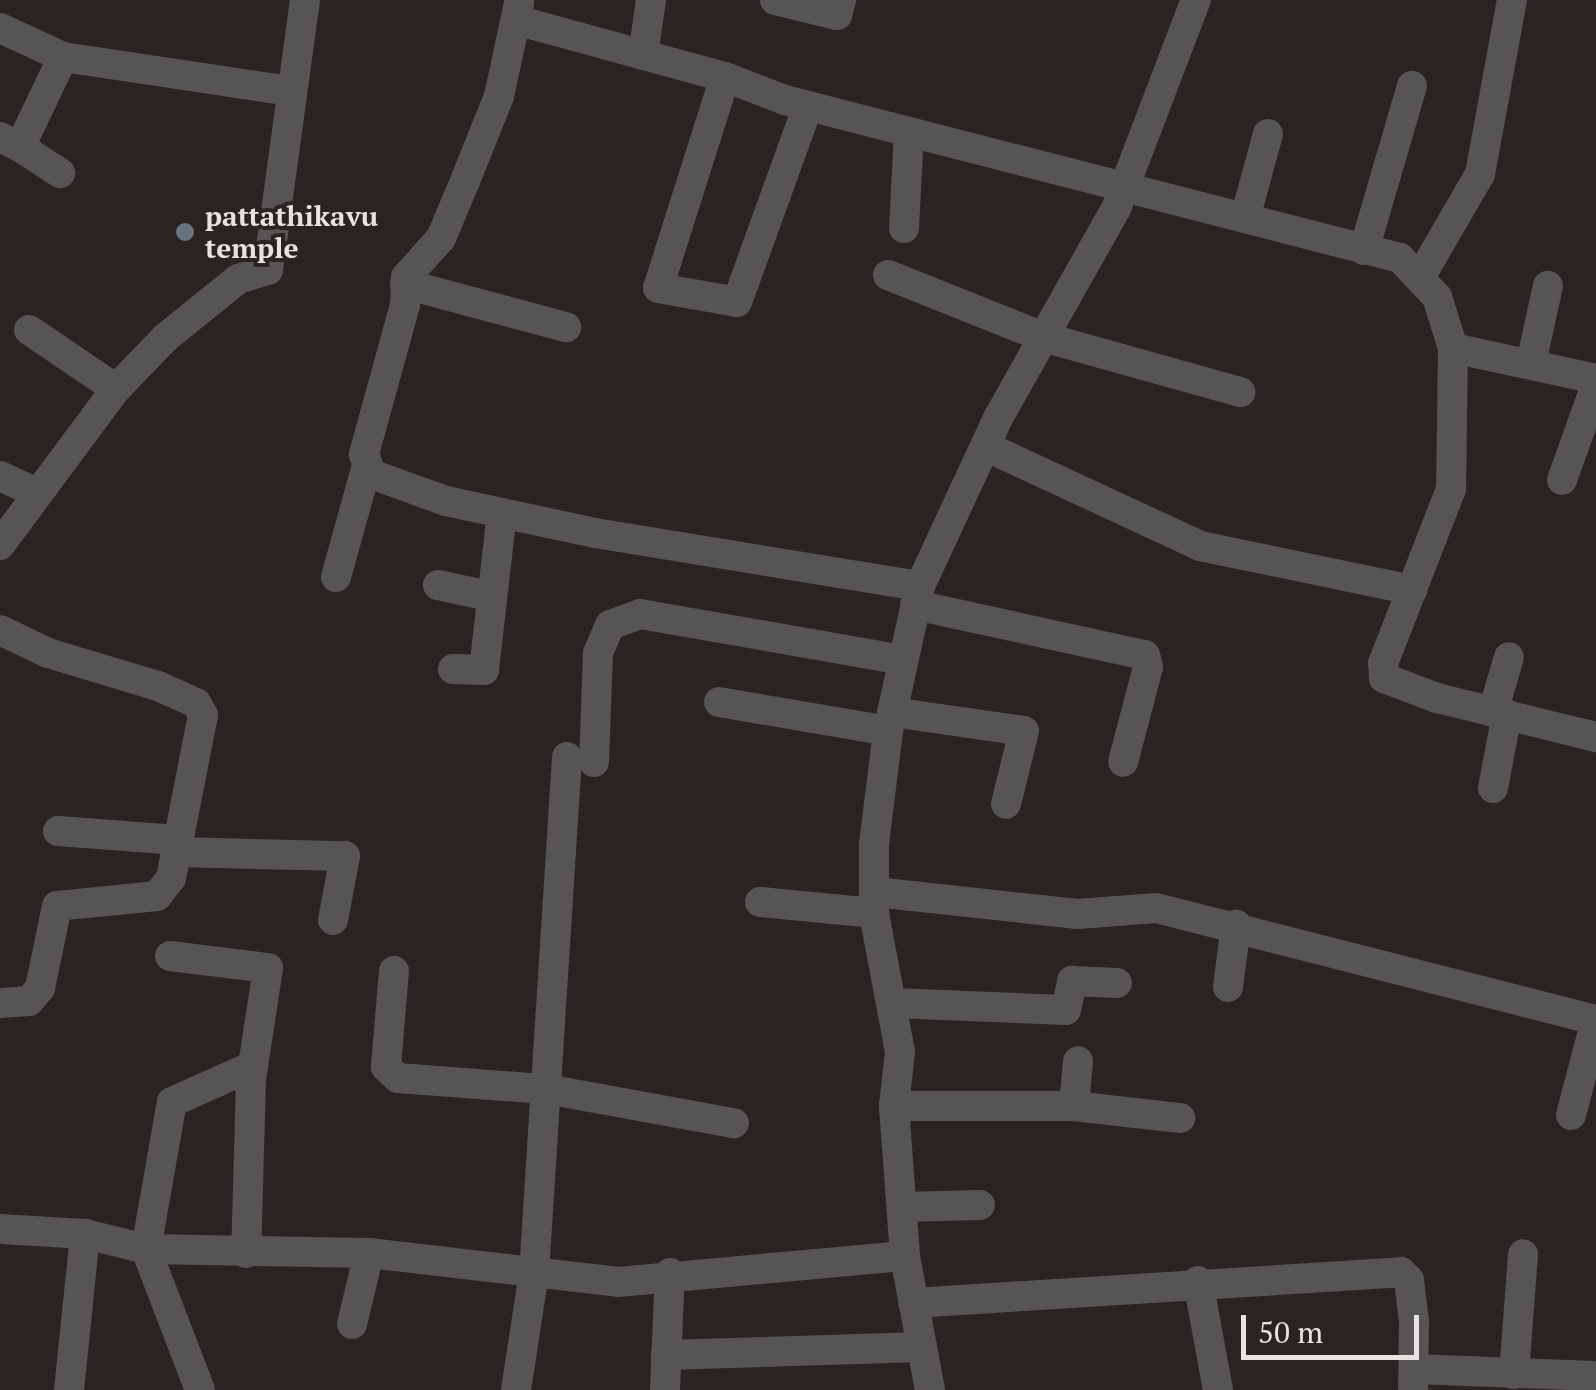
<!DOCTYPE html>
<html>
<head>
<meta charset="utf-8">
<style>
  body { margin:0 }
  #map { position:relative; width:1596px; height:1390px; overflow:hidden; background:#292421; font-family:"PT Serif",serif }
  div>[style] { position:absolute }
  .minor>* { height:30px; margin:-15px; padding:0 15px; transform-origin:15px; border-radius:15px; background:#575455 }
  .dots>* { width:28px; height:28px; translate:-50% -50%; box-sizing:border-box; border:5px solid #292421; border-radius:50% }
  span { translate:-50% -50%; white-space:nowrap; text-align:center; line-height:1.15; -webkit-text-stroke:8px #292421; paint-order:stroke }
  .poi-label { font-size:28px; color:#e7e3e1; font-weight:700 }
  .left { translate:0 -50%; text-align:left }
  .scale { position:absolute; left:1241px; top:1315px; width:178px; height:45px; box-sizing:border-box; border:5px solid #e7e3e1; border-top:0; padding-left:12px; font-size:30px; line-height:35px; white-space:nowrap; color:#e7e3e1; -webkit-text-stroke:8px #292421; paint-order:stroke }
</style>
</head>
<body>
<div id="map">
  <div class="minor">
    <i style="left:775px;top:0;width:64px;rotate:13.6deg"></i>
    <i style="left:837px;top:15px;width:16px;rotate:-75deg"></i>
    <i style="left:519px;top:3px;width:95px;rotate:102.1deg"></i>
    <i style="left:499px;top:96px;width:92px;rotate:111.8deg"></i>
    <i style="left:465px;top:181px;width:62px;rotate:112.8deg"></i>
    <i style="left:441px;top:238px;width:52px;rotate:131.9deg"></i>
    <i style="left:406px;top:277px;width:28px;rotate:92deg"></i>
    <i style="left:405px;top:305px;width:155px;rotate:105.4deg"></i>
    <i style="left:364px;top:454px;width:21px;rotate:71deg"></i>
    <i style="left:371px;top:474px;width:80px;rotate:19.8deg"></i>
    <i style="left:446px;top:501px;width:152px;rotate:12.1deg"></i>
    <i style="left:595px;top:533px;width:329px;rotate:9.3deg"></i>
    <i style="left:516px;top:20px;width:217px;rotate:15.3deg"></i>
    <i style="left:725px;top:77px;width:64px;rotate:21deg"></i>
    <i style="left:785px;top:100px;width:635px;rotate:14.41deg"></i>
    <i style="left:1400px;top:258px;width:54px;rotate:46.5deg"></i>
    <i style="left:1437px;top:297px;width:53px;rotate:72.6deg"></i>
    <i style="left:1453px;top:348px;width:146px;rotate:12.2deg"></i>
    <i style="left:0;top:28px;width:69px;rotate:24.7deg"></i>
    <i style="left:63px;top:57px;width:231px;rotate:8.5deg"></i>
    <i style="left:643px;top:55px;width:56px;rotate:-81.7deg"></i>
    <i style="left:725px;top:77px;width:221px;rotate:107.6deg"></i>
    <i style="left:658px;top:288px;width:80px;rotate:10deg"></i>
    <i style="left:737px;top:302px;width:208px;rotate:-70.1deg"></i>
    <i style="left:0;top:137px;width:22px;rotate:27deg"></i>
    <i style="left:20px;top:147px;width:100px;rotate:-64.5deg"></i>
    <i style="left:20px;top:147px;width:48px;rotate:33deg"></i>
    <i style="left:1245px;top:218px;width:87px;rotate:-74.7deg"></i>
    <i style="left:904px;top:228px;width:96px;rotate:-87deg"></i>
    <i style="left:1364px;top:250px;width:171px;rotate:-73.7deg"></i>
    <i style="left:1422px;top:274px;width:116px;rotate:-59.9deg"></i>
    <i style="left:1480px;top:174px;width:177px;rotate:-79.6deg"></i>
    <i style="left:888px;top:275px;width:167px;rotate:21.8deg"></i>
    <i style="left:1043px;top:337px;width:205px;rotate:15.6deg"></i>
    <i style="left:405px;top:284px;width:167px;rotate:15deg"></i>
    <i style="left:29px;top:330px;width:105px;rotate:34.1deg"></i>
    <i style="left:1453px;top:348px;width:141px;rotate:90.8deg"></i>
    <i style="left:1451px;top:489px;width:187px;rotate:111.3deg"></i>
    <i style="left:1383px;top:663px;width:15px;rotate:86deg"></i>
    <i style="left:1384px;top:678px;width:57px;rotate:20.7deg"></i>
    <i style="left:1437px;top:698px;width:164px;rotate:13.8deg"></i>
    <i style="left:1531px;top:363px;width:79px;rotate:-77.6deg"></i>
    <i style="left:987px;top:447px;width:235px;rotate:24.9deg"></i>
    <i style="left:1200px;top:546px;width:217px;rotate:11.7deg"></i>
    <i style="left:0;top:476px;width:41px;rotate:24.7deg"></i>
    <i style="left:1562px;top:480px;width:101px;rotate:-70.3deg"></i>
    <i style="left:0;top:545px;width:194px;rotate:-53.4deg"></i>
    <i style="left:116px;top:389px;width:71px;rotate:-46.1deg"></i>
    <i style="left:165px;top:338px;width:94px;rotate:-38.9deg"></i>
    <i style="left:238px;top:279px;width:31px;rotate:-17deg"></i>
    <i style="left:268px;top:270px;width:273px;rotate:-82.2deg"></i>
    <i style="left:336px;top:577px;width:116px;rotate:-74.5deg"></i>
    <i style="left:438px;top:585px;width:52px;rotate:12.2deg"></i>
    <i style="left:915px;top:605px;width:235px;rotate:12.3deg"></i>
    <i style="left:1145px;top:655px;width:12px;rotate:76deg"></i>
    <i style="left:1148px;top:667px;width:98px;rotate:104.7deg"></i>
    <i style="left:0;top:630px;width:53px;rotate:25.6deg"></i>
    <i style="left:48px;top:653px;width:115px;rotate:16.7deg"></i>
    <i style="left:158px;top:686px;width:42px;rotate:24.1deg"></i>
    <i style="left:196px;top:703px;width:14px;rotate:60deg"></i>
    <i style="left:203px;top:715px;width:166px;rotate:101.1deg"></i>
    <i style="left:171px;top:878px;width:23px;rotate:128deg"></i>
    <i style="left:157px;top:896px;width:100px;rotate:174.3deg"></i>
    <i style="left:57px;top:906px;width:84px;rotate:101.7deg"></i>
    <i style="left:40px;top:988px;width:17px;rotate:130deg"></i>
    <i style="left:29px;top:1001px;width:29px;rotate:176deg"></i>
    <i style="left:453px;top:669px;width:31px;rotate:2deg"></i>
    <i style="left:484px;top:670px;width:158px;rotate:-83.5deg"></i>
    <i style="left:719px;top:702px;width:171px;rotate:9.7deg"></i>
    <i style="left:892px;top:712px;width:133px;rotate:8.2deg"></i>
    <i style="left:1024px;top:731px;width:75px;rotate:103.9deg"></i>
    <i style="left:1493px;top:712px;width:57px;rotate:-73.8deg"></i>
    <i style="left:594px;top:762px;width:109px;rotate:-87.9deg"></i>
    <i style="left:598px;top:653px;width:30px;rotate:-67deg"></i>
    <i style="left:610px;top:625px;width:32px;rotate:-20deg"></i>
    <i style="left:640px;top:614px;width:267px;rotate:9.9deg"></i>
    <i style="left:1493px;top:788px;width:75px;rotate:-79.3deg"></i>
    <i style="left:58px;top:831px;width:120px;rotate:4.3deg"></i>
    <i style="left:176px;top:852px;width:169px;rotate:1.4deg"></i>
    <i style="left:345px;top:856px;width:65px;rotate:100.6deg"></i>
    <i style="left:875px;top:892px;width:204px;rotate:6.2deg"></i>
    <i style="left:1078px;top:914px;width:78px;rotate:-4.4deg"></i>
    <i style="left:1156px;top:908px;width:450px;rotate:14.3deg"></i>
    <i style="left:760px;top:902px;width:115px;rotate:5.5deg"></i>
    <i style="left:170px;top:956px;width:99px;rotate:7deg"></i>
    <i style="left:268px;top:968px;width:112px;rotate:98.7deg"></i>
    <i style="left:251px;top:1079px;width:174px;rotate:91.6deg"></i>
    <i style="left:394px;top:971px;width:96px;rotate:94.8deg"></i>
    <i style="left:386px;top:1067px;width:16px;rotate:43deg"></i>
    <i style="left:398px;top:1078px;width:148px;rotate:4.3deg"></i>
    <i style="left:546px;top:1089px;width:191px;rotate:10.3deg"></i>
    <i style="left:1228px;top:987px;width:63px;rotate:-82.6deg"></i>
    <i style="left:892px;top:1003px;width:174px;rotate:2.3deg"></i>
    <i style="left:1066px;top:1010px;width:30px;rotate:-78deg"></i>
    <i style="left:1072px;top:981px;width:45px;rotate:2.5deg"></i>
    <i style="left:894px;top:1106px;width:180px"></i>
    <i style="left:1074px;top:1106px;width:107px;rotate:6.5deg"></i>
    <i style="left:1074px;top:1106px;width:45px;rotate:-84.9deg"></i>
    <i style="left:1571px;top:1115px;width:98px;rotate:-75.3deg"></i>
    <i style="left:902px;top:1207px;width:78px;rotate:-1.5deg"></i>
    <i style="left:0;top:1229px;width:85px;rotate:3.4deg"></i>
    <i style="left:85px;top:1234px;width:63px;rotate:13.8deg"></i>
    <i style="left:146px;top:1249px;width:223px;rotate:1deg"></i>
    <i style="left:369px;top:1253px;width:251px;rotate:6.6deg"></i>
    <i style="left:618px;top:1282px;width:288px;rotate:-5.2deg"></i>
    <i style="left:1198px;top:1281px;width:111px;rotate:79.6deg"></i>
    <i style="left:913px;top:1303px;width:489px;rotate:-3.6deg"></i>
    <i style="left:1401px;top:1272px;width:11px;rotate:45deg"></i>
    <i style="left:1409px;top:1280px;width:42px;rotate:83.2deg"></i>
    <i style="left:1414px;top:1322px;width:68px;rotate:90.8deg"></i>
    <i style="left:352px;top:1324px;width:73px;rotate:-76.5deg"></i>
    <i style="left:666px;top:1355px;width:256px;rotate:-1.8deg"></i>
    <i style="left:1414px;top:1369px;width:182px;rotate:2.2deg"></i>
    <i style="left:1514px;top:1374px;width:120px;rotate:-85.7deg"></i>
    <i style="left:69px;top:1390px;width:157px;rotate:-84.1deg"></i>
    <i style="left:200px;top:1390px;width:151px;rotate:-111deg"></i>
    <i style="left:146px;top:1249px;width:149px;rotate:-80deg"></i>
    <i style="left:172px;top:1102px;width:89px;rotate:-24deg"></i>
    <i style="left:516px;top:1390px;width:118px;rotate:-81.3deg"></i>
    <i style="left:534px;top:1273px;width:517px;rotate:-86.34deg"></i>
    <i style="left:665px;top:1390px;width:117px;rotate:-87.6deg"></i>
    <i style="left:930px;top:1390px;width:136px;rotate:-100.6deg"></i>
    <i style="left:905px;top:1256px;width:150px;rotate:-94.2deg"></i>
    <i style="left:894px;top:1106px;width:54px;rotate:-83.7deg"></i>
    <i style="left:900px;top:1052px;width:141px;rotate:-100.6deg"></i>
    <i style="left:874px;top:913px;width:69px;rotate:-90deg"></i>
    <i style="left:874px;top:844px;width:114px;rotate:-82.9deg"></i>
    <i style="left:888px;top:731px;width:148px;rotate:-77.6deg"></i>
    <i style="left:920px;top:586px;width:185px;rotate:-65.1deg"></i>
    <i style="left:998px;top:418px;width:240px;rotate:-60.6deg"></i>
    <i style="left:1116px;top:209px;width:224px;rotate:-69.1deg"></i>
  </div>
  <div class="dots">
    <i style="left:185px;top:232px;background:#6b7280"></i>
  </div>
  <div class="poi-label">
    <span class="left" style="left:205px;top:232px">pattathikavu<br>temple</span>
  </div>
  <div class="scale">50 m</div>
</div>
</body>
</html>
